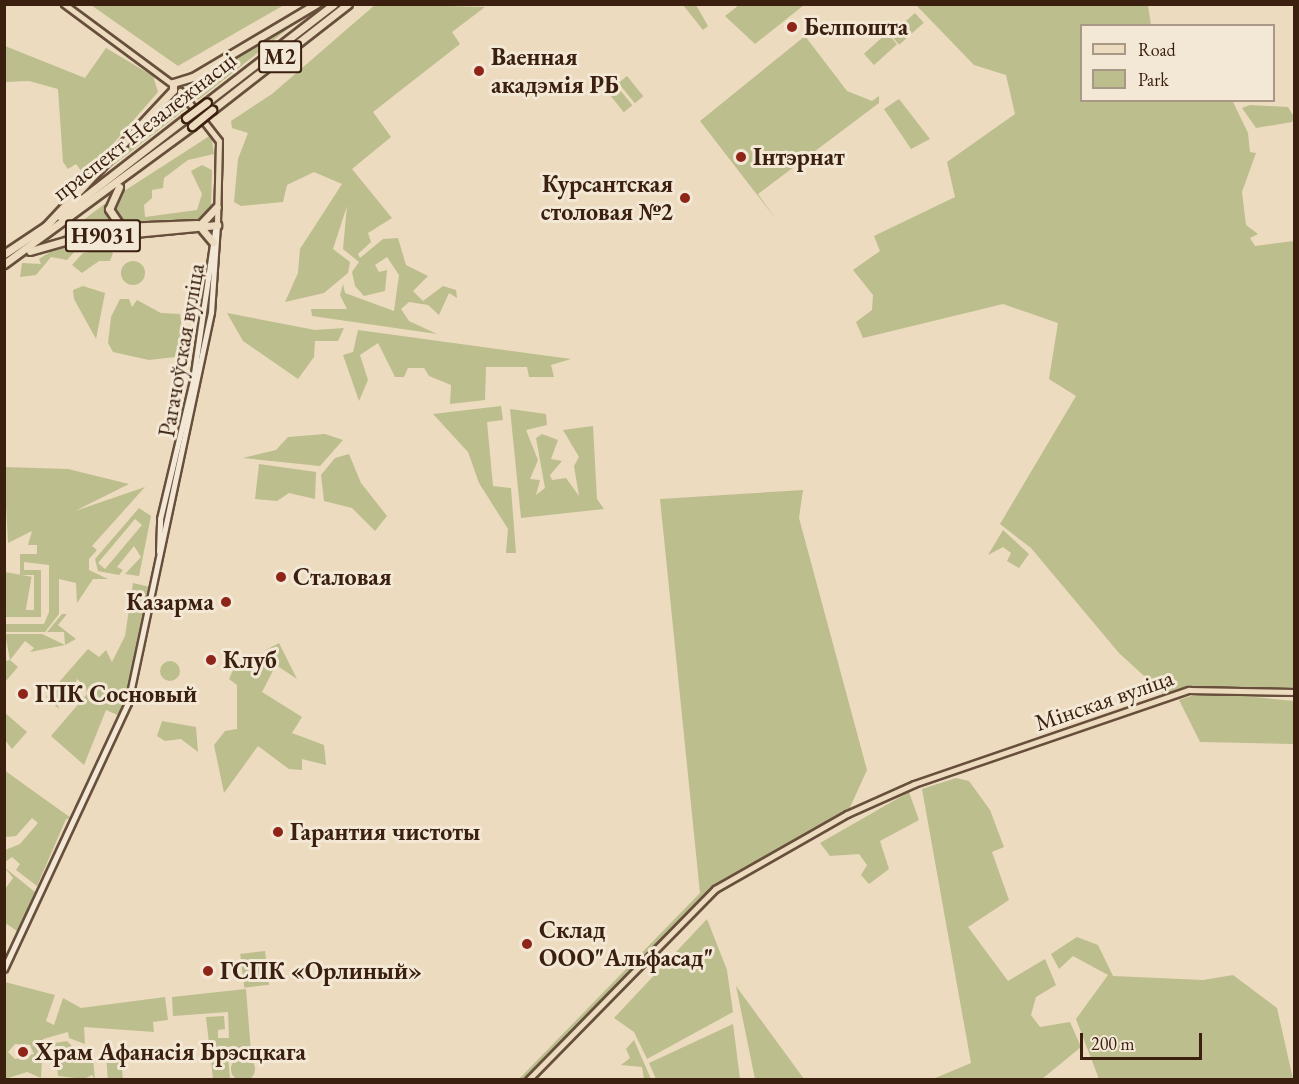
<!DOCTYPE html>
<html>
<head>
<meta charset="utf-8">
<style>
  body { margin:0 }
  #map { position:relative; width:1299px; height:1084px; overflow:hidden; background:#ecdbbe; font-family:"EB Garamond",serif }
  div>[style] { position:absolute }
  .green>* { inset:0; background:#bcbe8e; transform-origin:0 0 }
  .round { border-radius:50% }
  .roads { filter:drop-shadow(2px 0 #674f3c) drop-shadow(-2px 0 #674f3c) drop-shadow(0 2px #674f3c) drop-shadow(0 -2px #674f3c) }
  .minor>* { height:4.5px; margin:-2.25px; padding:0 2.25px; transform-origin:2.25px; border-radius:2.25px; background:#f3e8d5 }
  .major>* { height:5px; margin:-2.5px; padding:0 2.5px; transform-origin:2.5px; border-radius:2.5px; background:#ecdbbe }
  .highway>* { height:7px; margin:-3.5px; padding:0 3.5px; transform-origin:3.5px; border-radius:3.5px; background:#ecdbbe }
  .bridges { filter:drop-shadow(2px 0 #3b2010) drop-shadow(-2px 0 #3b2010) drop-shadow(0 2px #3b2010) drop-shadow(0 -2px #3b2010) }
  .highway-bridge>* { height:7px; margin:-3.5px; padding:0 3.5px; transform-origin:3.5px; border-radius:3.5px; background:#ecdbbe }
  .dots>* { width:16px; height:16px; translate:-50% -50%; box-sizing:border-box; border:3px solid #f3e8d5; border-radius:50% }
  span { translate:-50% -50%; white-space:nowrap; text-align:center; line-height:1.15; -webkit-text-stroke:6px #f3e8d5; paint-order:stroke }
  .shield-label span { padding:2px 4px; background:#f3e8d5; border:2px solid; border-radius:4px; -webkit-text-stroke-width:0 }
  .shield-label { font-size:22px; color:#3b2010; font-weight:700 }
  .poi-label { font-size:24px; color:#3b2010; font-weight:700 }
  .left { translate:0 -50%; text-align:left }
  .right { translate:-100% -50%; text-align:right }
  .street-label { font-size:24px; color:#3b2010 }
  .frame { position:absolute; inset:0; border:6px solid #3b2010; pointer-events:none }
  .legend { position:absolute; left:1080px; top:24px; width:195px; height:78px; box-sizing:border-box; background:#f3e8d5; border:2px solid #a99886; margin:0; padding:8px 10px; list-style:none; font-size:18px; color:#3b2010 }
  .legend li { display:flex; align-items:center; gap:12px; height:30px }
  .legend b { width:30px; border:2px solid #a99886 }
  .scale { position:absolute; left:1080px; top:1033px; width:122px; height:27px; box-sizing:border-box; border:3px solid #3b2010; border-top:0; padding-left:8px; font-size:18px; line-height:21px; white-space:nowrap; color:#3b2010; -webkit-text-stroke:4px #f3e8d5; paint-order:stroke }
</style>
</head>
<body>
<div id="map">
  <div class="green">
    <i style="clip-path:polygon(376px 4px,485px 7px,452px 32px,460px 44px,373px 112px,391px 137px,352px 169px,392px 218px,368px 233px,371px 242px,358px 254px,360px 258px,383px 239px,398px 238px,406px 265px,428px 276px,413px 291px,423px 301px,443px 286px,456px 290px,457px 298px,449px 293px,439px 315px,428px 305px,409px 302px,401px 309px,409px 321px,437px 334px,312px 316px,311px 309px,347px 309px,340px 295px,343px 284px,345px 293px,394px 311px,399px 275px,387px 257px,375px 265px,379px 272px,387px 270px,385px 291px,364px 296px,355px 286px,352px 272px,359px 262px,343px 249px,347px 206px,333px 249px,350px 262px,348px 273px,324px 293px,285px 302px,298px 273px,300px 249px,342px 184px,314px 172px,287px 185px,283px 202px,241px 206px,234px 202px,238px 159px,248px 133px,232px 128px,231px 121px,272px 94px)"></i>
    <i style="clip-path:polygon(91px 5px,284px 5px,178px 66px)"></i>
    <i style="clip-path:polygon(683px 5px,696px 5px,708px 26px,703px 30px)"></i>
    <i style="clip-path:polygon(739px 5px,803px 4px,804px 5px,755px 44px,725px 16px)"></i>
    <i style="clip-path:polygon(916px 5px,1148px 5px,1151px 25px,1082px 26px,1082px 100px,1233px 102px,1248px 133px,1250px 152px,1256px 153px,1242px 192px,1246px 225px,1258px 234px,1250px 238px,1255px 246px,1294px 241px,1294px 692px,1206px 687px,1167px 697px,1119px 653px,1031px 548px,1000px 524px,1076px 396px,1049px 379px,1058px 323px,1003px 304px,863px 338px,856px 322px,872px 310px,873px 295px,853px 270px,880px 251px,874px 236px,955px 197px,947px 162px,1015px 114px,1006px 75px,974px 65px)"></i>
    <i style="clip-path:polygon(308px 13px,198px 100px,190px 89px,190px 84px)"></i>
    <i style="left:915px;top:13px;width:13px;height:33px;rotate:48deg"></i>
    <i style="left:887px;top:33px;width:15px;height:31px;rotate:48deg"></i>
    <i style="clip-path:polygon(805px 36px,847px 91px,872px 101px,879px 96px,879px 103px,758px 194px,775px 218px,700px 121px)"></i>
    <i style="clip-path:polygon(5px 46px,85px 78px,106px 48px,153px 76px,158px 92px,85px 176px,76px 164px,68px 169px,63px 162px,58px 89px,29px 81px,5px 82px)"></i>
    <i style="left:627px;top:76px;width:26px;height:11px;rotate:51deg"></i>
    <i style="left:616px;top:85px;width:26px;height:11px;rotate:51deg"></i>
    <i style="clip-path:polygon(178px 97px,188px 107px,84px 188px,170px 100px)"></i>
    <i style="clip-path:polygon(899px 99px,930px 139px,911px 149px,884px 109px)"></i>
    <i style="clip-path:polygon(1250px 105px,1288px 107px,1294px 117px,1292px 122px,1256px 128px,1242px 108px)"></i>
    <i style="clip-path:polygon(211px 135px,214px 154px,188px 160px,164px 178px,163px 188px,152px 190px,152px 198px,144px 205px,145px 217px,197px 210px,202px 194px,191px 171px,202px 165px,212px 170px,211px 210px,203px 219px,121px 223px,112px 209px,118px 195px)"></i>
    <i style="clip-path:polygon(106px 203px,108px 220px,127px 231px,62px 236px)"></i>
    <i style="clip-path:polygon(61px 245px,78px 248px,67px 260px,51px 257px,36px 275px,20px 277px,22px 263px,41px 264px,39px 259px)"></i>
    <i style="clip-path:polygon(106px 249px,113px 253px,110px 261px,99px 261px,82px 273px,72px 265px,83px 253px)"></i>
    <i class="round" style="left:121px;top:261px;width:24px;height:24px"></i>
    <i style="clip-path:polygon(83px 286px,105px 293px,96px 339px,74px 299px,73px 290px)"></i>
    <i style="clip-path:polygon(120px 299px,129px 299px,132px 307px,137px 300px,161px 313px,180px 314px,185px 348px,175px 357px,149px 360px,113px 352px,108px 343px,111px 317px)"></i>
    <i style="clip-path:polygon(227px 313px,315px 330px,344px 328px,338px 341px,315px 341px,314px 357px,298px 379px,243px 341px)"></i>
    <i style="clip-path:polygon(358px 330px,571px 359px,551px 365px,554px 377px,529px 377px,527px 367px,486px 367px,485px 400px,450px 404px,451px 385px,429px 376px,424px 368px,408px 368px,404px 377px,395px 377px,378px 343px,360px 355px,368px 380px,359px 401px,343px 355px,353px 352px)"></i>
    <i style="clip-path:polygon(501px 406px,503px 420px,487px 422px,493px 486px,511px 488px,516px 553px,506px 553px,508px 529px,479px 483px,468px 452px,433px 414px)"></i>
    <i style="clip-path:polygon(510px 409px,546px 414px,547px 425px,526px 430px,538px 460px,530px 479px,540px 480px,536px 495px,545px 488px,536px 438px,542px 434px,558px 440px,551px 459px,562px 461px,550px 475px,552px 480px,566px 478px,579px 496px,574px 466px,579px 457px,563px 430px,593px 426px,597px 499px,604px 509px,521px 518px)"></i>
    <i style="clip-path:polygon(325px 434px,343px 440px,320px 466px,243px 458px,276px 450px,288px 437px)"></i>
    <i style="clip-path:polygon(349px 454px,361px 483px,387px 516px,375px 531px,352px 508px,324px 501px,321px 475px,335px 458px)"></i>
    <i style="clip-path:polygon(259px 464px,316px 472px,315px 499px,289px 493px,277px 501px,255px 499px)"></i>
    <i style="clip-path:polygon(4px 467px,68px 469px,129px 484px,75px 511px,145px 487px,92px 546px,97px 550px,89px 559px,89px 570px,108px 579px,93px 579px,77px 603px,76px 583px,59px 579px,59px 614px,45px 632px,5px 632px,5px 624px,44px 624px,49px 612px,49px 565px,24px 562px,24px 570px,41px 570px,41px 617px,5px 617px,5px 610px,34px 610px,34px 575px,20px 575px,20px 554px,37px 554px,37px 545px,28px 545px,32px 531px,8px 543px)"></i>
    <i style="clip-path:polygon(803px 490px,799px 518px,867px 770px,847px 814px,715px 889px,528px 1079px,518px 1080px,700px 893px,660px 499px)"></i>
    <i style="clip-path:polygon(evenodd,139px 508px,151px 516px,139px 576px,125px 574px,141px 557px,134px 546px,117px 567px,123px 570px,119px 575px,98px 571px,95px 559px,139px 508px,135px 519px,142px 525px,105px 569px,98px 563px,135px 519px)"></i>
    <i style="clip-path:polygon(1003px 530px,1029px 554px,1019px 568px,1007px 561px,1011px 553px,1003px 547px,988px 555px)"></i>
    <i style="left:5px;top:572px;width:27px;height:37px;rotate:10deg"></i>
    <i style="clip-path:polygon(133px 583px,150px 587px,134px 663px,120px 716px,106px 710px,84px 765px,51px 736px,87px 694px,86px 687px,77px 679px,71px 694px,56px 700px,59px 709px,46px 697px,88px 649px,99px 657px,106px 650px,112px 662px,125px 636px)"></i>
    <i style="clip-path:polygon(62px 614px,67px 614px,58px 625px,76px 639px,65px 645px,30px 652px,34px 648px,25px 641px,10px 660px,18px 667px,5px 682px,5px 661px,10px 660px,5px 634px,42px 634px,65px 645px,64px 632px,47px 632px)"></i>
    <i style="clip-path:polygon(279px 643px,297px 679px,276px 665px,262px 692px,302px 717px,292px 733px,324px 745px,326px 765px,302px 759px,302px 770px,289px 769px,258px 746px,224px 793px,214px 745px,225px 731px,237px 729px,237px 685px,229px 679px,235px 666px,266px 660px,266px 650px)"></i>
    <i class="round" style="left:160px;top:661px;width:20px;height:20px"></i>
    <i style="clip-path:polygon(1202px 692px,1294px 701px,1294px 744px,1200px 742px,1179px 700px)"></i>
    <i style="clip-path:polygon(4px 712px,27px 732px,12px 749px,5px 740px)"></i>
    <i style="clip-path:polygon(162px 721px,196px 727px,198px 752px,181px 739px,165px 741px,157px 736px)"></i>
    <i style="clip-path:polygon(4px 770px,71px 818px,66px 819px,37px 886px,16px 870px,20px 864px,12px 857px,5px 862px,5px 850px,20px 844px,38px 823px,32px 818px,16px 836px,5px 837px)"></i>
    <i style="clip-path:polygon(956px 778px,969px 781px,990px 810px,1004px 847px,992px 852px,1009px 900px,968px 927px,1008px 981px,1045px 959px,1056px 985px,1036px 997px,1031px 1015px,1040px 1027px,1070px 1022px,1081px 1047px,1042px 1079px,933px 1079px,971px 1063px,922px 789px)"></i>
    <i style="clip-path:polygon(909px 792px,919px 820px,880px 841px,889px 869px,869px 884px,861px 875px,867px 865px,859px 854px,830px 856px,820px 843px)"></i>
    <i style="clip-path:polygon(4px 867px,35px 892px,17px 931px,5px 923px,5px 889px,13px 878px)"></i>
    <i style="clip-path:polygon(707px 919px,727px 970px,733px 1012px,647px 1059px,634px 1032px,614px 1018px)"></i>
    <i style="clip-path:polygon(1077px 937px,1098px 945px,1113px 976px,1203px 980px,1233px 975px,1277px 1008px,1293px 1079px,1099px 1079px,1076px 1019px,1108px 975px,1073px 956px,1059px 969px,1051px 954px)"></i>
    <i style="left:265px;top:951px;width:34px;height:25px;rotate:83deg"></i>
    <i style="clip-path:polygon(evenodd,5px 982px,55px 995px,46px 1021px,54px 1025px,63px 998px,81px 1008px,165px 997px,168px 1020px,153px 1022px,154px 1032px,84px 1027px,85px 1044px,69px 1038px,68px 1032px,43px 1039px,41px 1078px,27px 1072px,5px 1079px,5px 982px,15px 1044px,30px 1045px,34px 1054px,15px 1059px,8px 1052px,15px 1044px)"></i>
    <i style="clip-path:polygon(736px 986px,804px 1079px,755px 1079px)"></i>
    <i style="clip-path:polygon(246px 989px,251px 1052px,228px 1056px,230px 1079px,213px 1079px,206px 1017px,224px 1016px,225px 1029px,218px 1030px,218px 1038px,229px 1038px,228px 1012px,173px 1016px,172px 997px)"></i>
    <i style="clip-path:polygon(733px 1024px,740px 1079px,656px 1079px,649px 1063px)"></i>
    <i style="clip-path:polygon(634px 1040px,651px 1079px,644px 1079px,642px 1067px,621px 1065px,630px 1058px,626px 1049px)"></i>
    <i style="clip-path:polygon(67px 1041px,76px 1050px,92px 1049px,95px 1079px,92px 1075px,84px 1079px,58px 1076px,55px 1043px)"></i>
    <i style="left:121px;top:1053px;width:26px;height:15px;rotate:86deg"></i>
    <i class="round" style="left:231px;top:1057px;width:24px;height:24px"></i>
  </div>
  <div class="roads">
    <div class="minor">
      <i style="left:159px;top:552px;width:33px;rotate:-88deg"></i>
      <i style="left:160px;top:519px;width:143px;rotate:-76.6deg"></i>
      <i style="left:193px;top:380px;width:151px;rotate:-81.6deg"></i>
      <i style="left:4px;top:969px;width:293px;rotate:-65deg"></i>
      <i style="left:128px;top:703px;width:399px;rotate:-78deg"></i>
      <i style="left:211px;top:313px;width:88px;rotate:-86.1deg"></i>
    </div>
    <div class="major">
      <i style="left:64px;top:4px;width:134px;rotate:36.5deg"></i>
      <i style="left:180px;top:91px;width:63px;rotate:52deg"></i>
      <i style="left:219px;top:141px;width:84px;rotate:91.4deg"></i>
      <i style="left:528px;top:1080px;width:267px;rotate:-45.6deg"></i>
      <i style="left:715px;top:889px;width:152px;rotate:-29.6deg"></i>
      <i style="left:847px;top:814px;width:73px;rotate:-24.1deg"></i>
      <i style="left:914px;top:784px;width:291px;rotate:-18.9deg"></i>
      <i style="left:1189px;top:690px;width:105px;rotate:1.1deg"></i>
    </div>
    <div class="highway">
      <i style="left:207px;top:102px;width:160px;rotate:-37.7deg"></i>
      <i style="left:212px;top:110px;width:172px;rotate:-37.9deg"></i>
      <i style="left:119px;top:187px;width:24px;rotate:114deg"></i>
      <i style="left:109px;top:209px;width:22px;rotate:56deg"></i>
      <i style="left:121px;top:227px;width:76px;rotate:-2.3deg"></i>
      <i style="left:60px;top:216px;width:160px;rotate:-37.9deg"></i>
      <i style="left:201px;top:224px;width:23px;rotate:-47deg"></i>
      <i style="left:45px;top:227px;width:187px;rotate:-46.9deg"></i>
      <i style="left:173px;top:90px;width:7px;rotate:-90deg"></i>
      <i style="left:173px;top:83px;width:21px;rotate:-17deg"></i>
      <i style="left:193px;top:77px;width:143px;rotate:-30.7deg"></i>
      <i style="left:202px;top:229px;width:17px;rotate:50deg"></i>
      <i style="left:30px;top:251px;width:44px;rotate:-15.9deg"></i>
      <i style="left:72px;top:239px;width:146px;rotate:-5.5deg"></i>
      <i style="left:4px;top:254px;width:50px;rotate:-33.7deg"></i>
      <i style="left:4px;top:264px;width:233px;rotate:-36.3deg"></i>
    </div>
  </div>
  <div class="bridges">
    <div class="highway-bridge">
      <i style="left:186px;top:118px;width:26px;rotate:-37deg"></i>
      <i style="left:192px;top:126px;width:26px;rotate:-39deg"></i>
    </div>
  </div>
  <div class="dots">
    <i style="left:792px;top:27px;background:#8f2418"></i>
    <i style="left:479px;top:71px;background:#8f2418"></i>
    <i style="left:741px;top:157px;background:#8f2418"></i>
    <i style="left:685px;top:198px;background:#8f2418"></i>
    <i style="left:281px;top:577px;background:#8f2418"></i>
    <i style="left:226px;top:602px;background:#8f2418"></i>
    <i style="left:211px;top:660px;background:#8f2418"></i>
    <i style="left:23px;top:694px;background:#8f2418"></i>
    <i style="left:278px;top:832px;background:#8f2418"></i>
    <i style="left:527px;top:944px;background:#8f2418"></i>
    <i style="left:208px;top:971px;background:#8f2418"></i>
    <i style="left:23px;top:1052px;background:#8f2418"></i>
  </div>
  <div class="shield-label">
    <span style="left:280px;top:57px">М2</span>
    <span style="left:103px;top:236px">Н9031</span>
  </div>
  <div class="poi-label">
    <span class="left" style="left:804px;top:27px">Белпошта</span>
    <span class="left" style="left:491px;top:71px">Ваенная<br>акадэмія РБ</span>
    <span class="left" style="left:753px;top:157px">Інтэрнат</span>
    <span class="right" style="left:673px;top:198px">Курсантская<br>столовая №2</span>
    <span class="left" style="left:293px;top:577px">Сталовая</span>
    <span class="right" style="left:214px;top:602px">Казарма</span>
    <span class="left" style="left:223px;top:660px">Клуб</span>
    <span class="left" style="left:35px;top:694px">ГПК Сосновый</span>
    <span class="left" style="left:290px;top:832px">Гарантия чистоты</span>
    <span class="left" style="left:539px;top:944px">Склад<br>ООО"Альфасад"</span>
    <span class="left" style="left:220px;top:971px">ГСПК «Орлиный»</span>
    <span class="left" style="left:35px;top:1052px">Храм Афанасія Брэсцкага</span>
  </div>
  <div class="street-label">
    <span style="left:144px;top:126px;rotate:-38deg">праспект Незалежнасці</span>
    <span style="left:181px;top:350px;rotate:-80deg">Рагачоўская вуліца</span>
    <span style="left:1104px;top:700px;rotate:-19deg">Мінская вуліца</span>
  </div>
  <div class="frame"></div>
  <ul class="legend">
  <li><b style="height:8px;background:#ecdbbe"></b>Road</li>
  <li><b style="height:16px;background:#bcbe8e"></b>Park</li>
  </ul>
  <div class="scale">200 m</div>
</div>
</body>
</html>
